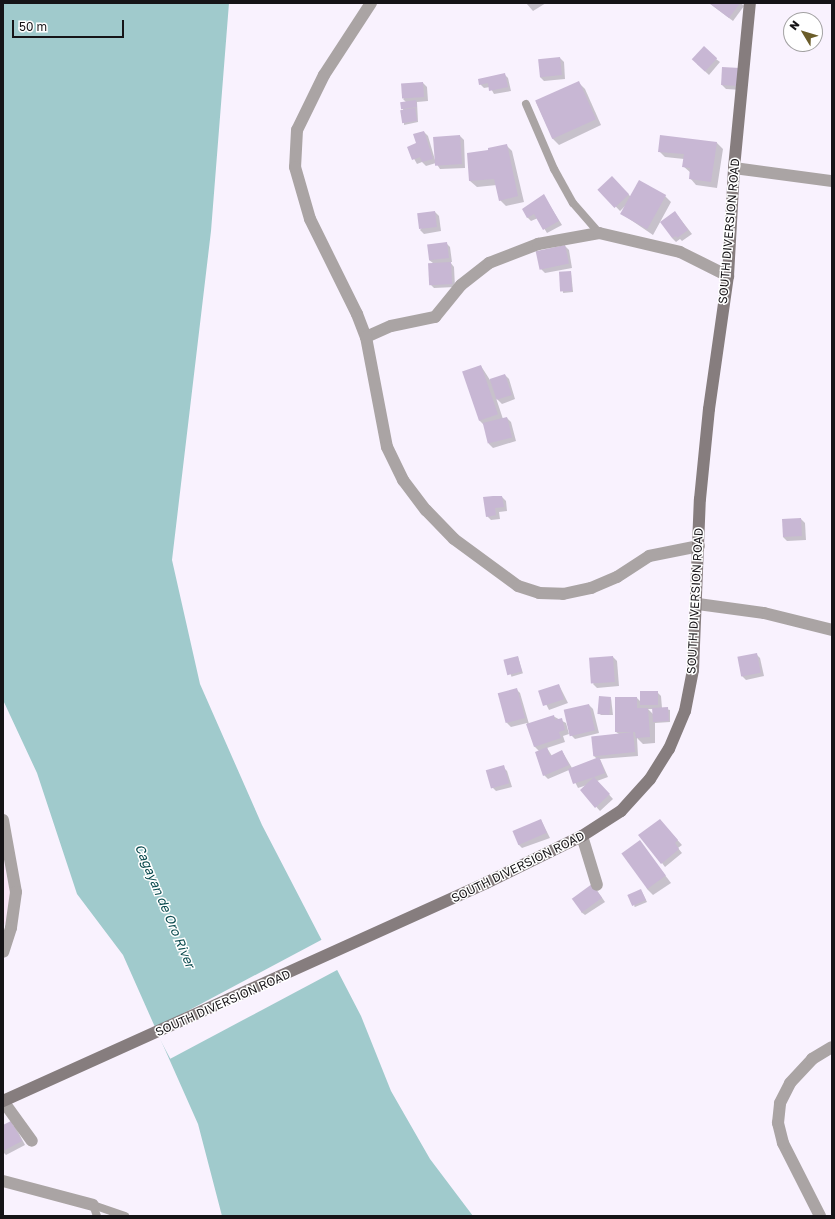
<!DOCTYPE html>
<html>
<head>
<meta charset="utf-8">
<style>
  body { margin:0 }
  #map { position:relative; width:835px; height:1219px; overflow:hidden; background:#f9f2fe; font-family:"Golos Text",sans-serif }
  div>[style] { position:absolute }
  .industrial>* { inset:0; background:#f8e5f5 }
  .water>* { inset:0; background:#a0cacc }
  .pier>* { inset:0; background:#f9f2fe; transform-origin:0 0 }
  .shadow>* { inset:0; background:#0003; transform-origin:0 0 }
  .building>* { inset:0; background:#c8b7d4; transform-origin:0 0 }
  .service>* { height:8px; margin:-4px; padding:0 4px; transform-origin:4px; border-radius:4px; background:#aaa4a4 }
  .minor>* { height:12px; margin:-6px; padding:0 6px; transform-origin:6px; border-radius:6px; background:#aaa4a4 }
  .tertiary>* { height:12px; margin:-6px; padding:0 6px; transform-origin:6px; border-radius:6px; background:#aaa4a4 }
  .secondary>* { height:12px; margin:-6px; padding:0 6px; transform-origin:6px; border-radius:6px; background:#867d7e }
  span { translate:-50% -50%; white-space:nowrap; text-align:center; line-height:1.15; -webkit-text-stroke:3px #fff; paint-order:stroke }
  .street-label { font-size:12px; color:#161417 }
  .water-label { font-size:13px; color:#0a4a4e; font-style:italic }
  .frame { position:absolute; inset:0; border:4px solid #161417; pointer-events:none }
  .north { position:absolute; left:783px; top:12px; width:40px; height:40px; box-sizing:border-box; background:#fff; border:1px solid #a2a1a2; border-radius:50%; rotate:308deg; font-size:11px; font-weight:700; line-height:16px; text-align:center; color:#161417 }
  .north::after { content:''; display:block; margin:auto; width:14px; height:18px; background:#6b5d2a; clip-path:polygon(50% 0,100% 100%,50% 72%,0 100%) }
  .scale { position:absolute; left:12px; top:20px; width:112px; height:18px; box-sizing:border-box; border:2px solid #161417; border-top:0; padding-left:5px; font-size:12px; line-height:14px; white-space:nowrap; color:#161417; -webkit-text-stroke:3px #fff; paint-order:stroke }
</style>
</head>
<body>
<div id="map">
  <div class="industrial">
    <i style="clip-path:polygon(3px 856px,15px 918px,3px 925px)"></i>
  </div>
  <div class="water">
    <i style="clip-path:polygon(3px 3px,229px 3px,211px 231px,172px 560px,200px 684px,262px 825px,361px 1016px,391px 1091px,430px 1159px,473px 1216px,222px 1216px,198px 1124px,123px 955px,77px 894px,37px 773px,3px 700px)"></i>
  </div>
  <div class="pier">
    <i style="left:323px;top:939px;width:34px;height:191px;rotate:62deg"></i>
  </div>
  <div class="shadow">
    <i style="clip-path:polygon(526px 3px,546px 3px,533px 11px)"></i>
    <i style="clip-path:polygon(709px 3px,741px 3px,744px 6px,733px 21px)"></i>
    <i style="clip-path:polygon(560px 58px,564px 62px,565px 79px,544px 81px,540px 77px)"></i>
    <i style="clip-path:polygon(716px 59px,720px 62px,709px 75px,697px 64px)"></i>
    <i style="clip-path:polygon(740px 69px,742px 90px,726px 89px,722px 85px)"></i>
    <i style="clip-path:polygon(504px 74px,508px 78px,511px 91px,494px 94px,490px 87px,484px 88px,480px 84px)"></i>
    <i style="clip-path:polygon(423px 83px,427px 87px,428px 101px,417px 102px,418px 122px,404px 125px,404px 111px,402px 108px,406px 102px,403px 99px)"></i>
    <i style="clip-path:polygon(579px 83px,585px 89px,601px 125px,559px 145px,553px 139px,536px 102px)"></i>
    <i style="clip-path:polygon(424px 132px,428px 136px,435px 160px,460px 136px,464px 140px,465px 168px,440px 169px,436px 163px,426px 166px,422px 162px,417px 164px,408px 148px,417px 144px)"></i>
    <i style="clip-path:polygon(717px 143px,723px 149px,717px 188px,696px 185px,690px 178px,691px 173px,683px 166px,684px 159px,665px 157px,659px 151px)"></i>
    <i style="clip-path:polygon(506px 145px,512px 151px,524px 202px,506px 206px,500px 200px,497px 185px,477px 187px,470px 181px,468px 154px,489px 151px)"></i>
    <i style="clip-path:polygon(612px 178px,631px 197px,665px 196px,671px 202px,653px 235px,622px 214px,626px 205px,620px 211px,600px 190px)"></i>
    <i style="clip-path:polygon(544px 196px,562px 225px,547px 233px,538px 218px,531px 221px,527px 217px)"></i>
    <i style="clip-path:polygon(435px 212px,439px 216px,441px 231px,424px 234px,420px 230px)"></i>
    <i style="clip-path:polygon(678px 216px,692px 234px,682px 241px,680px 239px,676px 242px,672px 238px)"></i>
    <i style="clip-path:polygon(446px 243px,450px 247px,452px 262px,450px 262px,454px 267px,455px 287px,434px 288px,430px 284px,433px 263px,429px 260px)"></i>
    <i style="clip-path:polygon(565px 246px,569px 250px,572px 268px,545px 273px,541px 269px)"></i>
    <i style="left:571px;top:272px;width:20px;height:10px;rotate:84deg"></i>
    <i style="clip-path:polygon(481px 366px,490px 380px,505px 375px,509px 379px,515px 399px,502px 404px,496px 398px,503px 419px,507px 418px,511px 422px,516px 441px,493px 448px,489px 444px,485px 426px,479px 420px)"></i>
    <i style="clip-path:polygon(502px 497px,506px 501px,507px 511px,499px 512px,500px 519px,491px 520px,487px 516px)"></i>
    <i style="clip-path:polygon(801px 519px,805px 523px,806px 540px,787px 541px,783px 537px)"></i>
    <i style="clip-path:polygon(756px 654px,760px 658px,764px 676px,746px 680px,742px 676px)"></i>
    <i style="left:518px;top:657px;width:17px;height:12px;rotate:73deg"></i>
    <i style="clip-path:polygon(613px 657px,617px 661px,619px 686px,597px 688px,593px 684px)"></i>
    <i style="clip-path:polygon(559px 685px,568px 703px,549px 710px,540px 692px)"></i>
    <i style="clip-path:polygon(evenodd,516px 689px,520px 693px,529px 724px,553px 716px,566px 723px,569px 734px,563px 736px,565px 742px,547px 748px,552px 756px,562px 751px,572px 768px,597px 759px,594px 756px,619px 734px,616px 732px,637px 698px,641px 702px,657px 692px,661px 696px,662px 708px,670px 710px,670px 722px,655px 723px,655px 743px,643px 744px,637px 738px,638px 756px,600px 759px,608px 777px,597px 781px,613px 799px,600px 811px,581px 790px,587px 785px,578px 788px,569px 770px,548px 779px,544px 775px,539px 751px,535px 747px,527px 723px,511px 727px,507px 723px,516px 689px,648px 709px,654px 709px,654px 715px,648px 709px)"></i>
    <i style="clip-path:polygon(611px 698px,613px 715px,601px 715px,599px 713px)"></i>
    <i style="clip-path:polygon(589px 705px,593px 709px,599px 733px,575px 739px,571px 735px)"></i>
    <i style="clip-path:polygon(503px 767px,507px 771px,512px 787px,496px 791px,492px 787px)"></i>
    <i style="clip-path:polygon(541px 820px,550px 838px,522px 848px,518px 844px)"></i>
    <i style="clip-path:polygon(664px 825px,682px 845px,678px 848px,682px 853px,665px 867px,662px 863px)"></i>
    <i style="clip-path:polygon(640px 842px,671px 883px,653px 895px,647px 889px)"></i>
    <i style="clip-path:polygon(596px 889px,605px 902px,585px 915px,581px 912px)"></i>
    <i style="clip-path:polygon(642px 892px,647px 902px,635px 907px,634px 906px)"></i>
    <i style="clip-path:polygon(3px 1126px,15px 1126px,25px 1145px,6px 1155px,3px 1152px)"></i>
  </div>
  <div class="building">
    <i style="clip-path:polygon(709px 3px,740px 3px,729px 18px)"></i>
    <i style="left:704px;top:46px;width:18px;height:18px;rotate:43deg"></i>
    <i style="left:560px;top:57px;width:18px;height:22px;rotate:84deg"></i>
    <i style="left:722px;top:67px;width:18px;height:18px;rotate:3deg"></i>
    <i style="clip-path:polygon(505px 73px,508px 87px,489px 91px,488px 83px,479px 85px,478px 79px)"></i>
    <i style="left:579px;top:81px;width:42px;height:48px;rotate:66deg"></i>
    <i style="left:423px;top:82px;width:15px;height:22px;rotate:86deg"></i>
    <i style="left:416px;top:100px;width:7px;height:16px;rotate:82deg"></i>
    <i style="left:415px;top:108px;width:13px;height:15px;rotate:81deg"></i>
    <i style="clip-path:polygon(424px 131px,433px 159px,422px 162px,420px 157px,412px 160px,407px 147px,416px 143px,413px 134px)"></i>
    <i style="left:460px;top:135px;width:29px;height:27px;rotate:86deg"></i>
    <i style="clip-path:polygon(660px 135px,717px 142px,711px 182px,689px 179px,690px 168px,682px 167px,684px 154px,658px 152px)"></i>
    <i style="clip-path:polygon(507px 144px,518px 196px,499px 201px,494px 179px,469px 181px,467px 153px,488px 150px,488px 148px)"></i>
    <i style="left:612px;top:176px;width:25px;height:20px;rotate:47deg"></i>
    <i style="left:639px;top:180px;width:31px;height:39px;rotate:29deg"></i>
    <i style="clip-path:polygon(544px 194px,559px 221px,543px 230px,534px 214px,527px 218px,522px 209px)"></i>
    <i style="left:435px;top:211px;width:16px;height:18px;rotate:83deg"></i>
    <i style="clip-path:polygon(675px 211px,688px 230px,677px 238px,676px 236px,672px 238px,660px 222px)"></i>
    <i style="left:447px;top:242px;width:16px;height:20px;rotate:83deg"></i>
    <i style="left:565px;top:245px;width:19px;height:30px;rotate:78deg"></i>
    <i style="left:451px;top:262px;width:22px;height:23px;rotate:87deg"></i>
    <i style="left:571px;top:271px;width:20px;height:12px;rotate:87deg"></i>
    <i style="left:481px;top:365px;width:52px;height:20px;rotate:71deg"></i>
    <i style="left:505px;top:374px;width:22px;height:16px;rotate:72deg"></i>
    <i style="left:507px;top:417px;width:21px;height:25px;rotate:76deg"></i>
    <i style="clip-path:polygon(493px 496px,502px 496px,504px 507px,495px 508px,496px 515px,486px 517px,483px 497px)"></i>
    <i style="left:801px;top:518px;width:18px;height:19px;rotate:87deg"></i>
    <i style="left:757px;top:653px;width:20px;height:20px;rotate:79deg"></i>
    <i style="left:518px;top:656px;width:16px;height:15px;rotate:76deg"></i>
    <i style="left:613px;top:656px;width:26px;height:24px;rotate:86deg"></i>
    <i style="left:559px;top:684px;width:16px;height:22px;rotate:72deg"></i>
    <i style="left:517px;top:688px;width:31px;height:20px;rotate:75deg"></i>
    <i style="left:658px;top:691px;width:14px;height:18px;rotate:90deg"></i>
    <i style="left:599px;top:696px;width:12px;height:18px;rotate:5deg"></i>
    <i style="clip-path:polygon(615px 697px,637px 697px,637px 708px,648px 708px,650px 737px,636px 738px,635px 732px,615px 732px)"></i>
    <i style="left:589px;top:704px;width:27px;height:26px;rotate:77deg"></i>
    <i style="left:668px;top:707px;width:14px;height:16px;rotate:86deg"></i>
    <i style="clip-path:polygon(554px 715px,555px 720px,562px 718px,565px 730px,559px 732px,561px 738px,534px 747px,526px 724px)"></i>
    <i style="left:633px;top:732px;width:20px;height:42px;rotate:84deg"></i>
    <i style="clip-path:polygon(547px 747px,550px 756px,562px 750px,569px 765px,543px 776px,535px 752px)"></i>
    <i style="clip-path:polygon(599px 757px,605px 773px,594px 777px,610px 794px,595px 808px,580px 790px,594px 777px,573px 784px,568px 769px)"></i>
    <i style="left:504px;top:765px;width:19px;height:19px;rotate:74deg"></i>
    <i style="left:541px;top:819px;width:15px;height:31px;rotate:67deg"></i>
    <i style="clip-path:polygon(660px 819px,678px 840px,675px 843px,679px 849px,661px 864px,638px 835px)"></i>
    <i style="left:640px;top:840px;width:44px;height:23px;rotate:54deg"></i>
    <i style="left:592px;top:884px;width:17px;height:25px;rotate:54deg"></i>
    <i style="left:641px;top:889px;width:12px;height:15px;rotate:66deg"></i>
    <i style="clip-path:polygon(11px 1121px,22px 1141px,3px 1151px,3px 1125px)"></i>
  </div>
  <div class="service">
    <i style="left:526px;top:104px;width:71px;rotate:66.7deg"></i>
    <i style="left:554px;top:169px;width:39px;rotate:61deg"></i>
    <i style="left:573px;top:203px;width:40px;rotate:49deg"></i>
    <i style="left:93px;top:1205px;width:34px;rotate:19deg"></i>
    <i style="left:93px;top:1205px;width:12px;rotate:70deg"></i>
  </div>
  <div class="minor">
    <i style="left:371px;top:3px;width:86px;rotate:123.1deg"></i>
    <i style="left:324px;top:75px;width:61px;rotate:116.1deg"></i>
    <i style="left:297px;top:130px;width:37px;rotate:93deg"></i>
    <i style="left:295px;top:167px;width:54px;rotate:73.9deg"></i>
    <i style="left:310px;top:219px;width:106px;rotate:63.7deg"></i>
    <i style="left:357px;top:314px;width:25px;rotate:69deg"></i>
    <i style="left:366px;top:337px;width:27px;rotate:-24deg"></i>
    <i style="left:391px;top:326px;width:45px;rotate:-11.6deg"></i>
    <i style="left:435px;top:317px;width:41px;rotate:-50.9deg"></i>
    <i style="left:461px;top:285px;width:36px;rotate:-38deg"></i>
    <i style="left:489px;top:263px;width:53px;rotate:-21.2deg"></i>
    <i style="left:538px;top:244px;width:62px;rotate:-10.2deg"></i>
    <i style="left:599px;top:233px;width:83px;rotate:13.2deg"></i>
    <i style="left:680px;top:252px;width:54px;rotate:26.6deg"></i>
    <i style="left:734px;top:168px;width:99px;rotate:7.6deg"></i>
    <i style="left:366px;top:337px;width:112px;rotate:79.2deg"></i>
    <i style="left:387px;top:447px;width:37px;rotate:64deg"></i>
    <i style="left:403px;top:480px;width:38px;rotate:53deg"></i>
    <i style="left:426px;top:510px;width:40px;rotate:46deg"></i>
    <i style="left:454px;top:539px;width:79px;rotate:36.3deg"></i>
    <i style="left:518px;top:586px;width:22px;rotate:18deg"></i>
    <i style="left:539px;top:593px;width:24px;rotate:2deg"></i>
    <i style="left:563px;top:594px;width:29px;rotate:-12deg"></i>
    <i style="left:591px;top:588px;width:28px;rotate:-23deg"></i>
    <i style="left:617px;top:577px;width:38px;rotate:-33deg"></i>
    <i style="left:649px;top:556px;width:51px;rotate:-11.3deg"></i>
    <i style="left:3px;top:820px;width:73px;rotate:79.8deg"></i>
    <i style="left:16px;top:892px;width:36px;rotate:98deg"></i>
    <i style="left:11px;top:928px;width:25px;rotate:108deg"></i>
    <i style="left:582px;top:836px;width:51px;rotate:73deg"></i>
    <i style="left:3px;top:1101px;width:49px;rotate:54.1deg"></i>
    <i style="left:3px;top:1181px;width:93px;rotate:14.9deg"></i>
  </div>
  <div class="tertiary">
    <i style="left:698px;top:604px;width:67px;rotate:7.8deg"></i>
    <i style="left:764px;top:613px;width:70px;rotate:14deg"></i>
    <i style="left:820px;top:1216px;width:82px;rotate:-116.9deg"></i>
    <i style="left:783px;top:1143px;width:21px;rotate:-104deg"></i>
    <i style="left:778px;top:1123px;width:20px;rotate:-84deg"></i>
    <i style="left:780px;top:1103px;width:22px;rotate:-63deg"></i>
    <i style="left:790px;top:1083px;width:33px;rotate:-47deg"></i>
    <i style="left:812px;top:1059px;width:23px;rotate:-31deg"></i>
  </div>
  <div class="secondary">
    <i style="left:3px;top:1101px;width:530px;rotate:-24.29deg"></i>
    <i style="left:486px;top:883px;width:107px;rotate:-26.1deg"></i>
    <i style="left:582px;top:836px;width:46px;rotate:-32.7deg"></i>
    <i style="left:621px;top:811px;width:43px;rotate:-47.8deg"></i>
    <i style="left:650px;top:779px;width:36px;rotate:-58deg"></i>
    <i style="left:669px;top:749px;width:41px;rotate:-67.2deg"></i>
    <i style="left:685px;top:711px;width:42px;rotate:-79deg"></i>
    <i style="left:693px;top:670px;width:171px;rotate:-87.7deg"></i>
    <i style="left:700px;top:499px;width:90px;rotate:-84.3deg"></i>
    <i style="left:709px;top:409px;width:134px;rotate:-81.9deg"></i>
    <i style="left:728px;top:276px;width:108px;rotate:-86.8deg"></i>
    <i style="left:734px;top:168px;width:166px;rotate:-84.5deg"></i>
  </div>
  <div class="street-label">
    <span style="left:729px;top:231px;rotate:-85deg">SOUTH DIVERSION ROAD</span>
    <span style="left:695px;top:601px;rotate:-87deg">SOUTH DIVERSION ROAD</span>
    <span style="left:518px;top:867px;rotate:-26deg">SOUTH DIVERSION ROAD</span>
    <span style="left:223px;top:1003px;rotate:-24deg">SOUTH DIVERSION ROAD</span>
  </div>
  <div class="water-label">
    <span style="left:165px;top:906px;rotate:67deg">Cagayan de Oro River</span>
  </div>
  <div class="frame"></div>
  <div class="north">N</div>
  <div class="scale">50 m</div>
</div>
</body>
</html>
